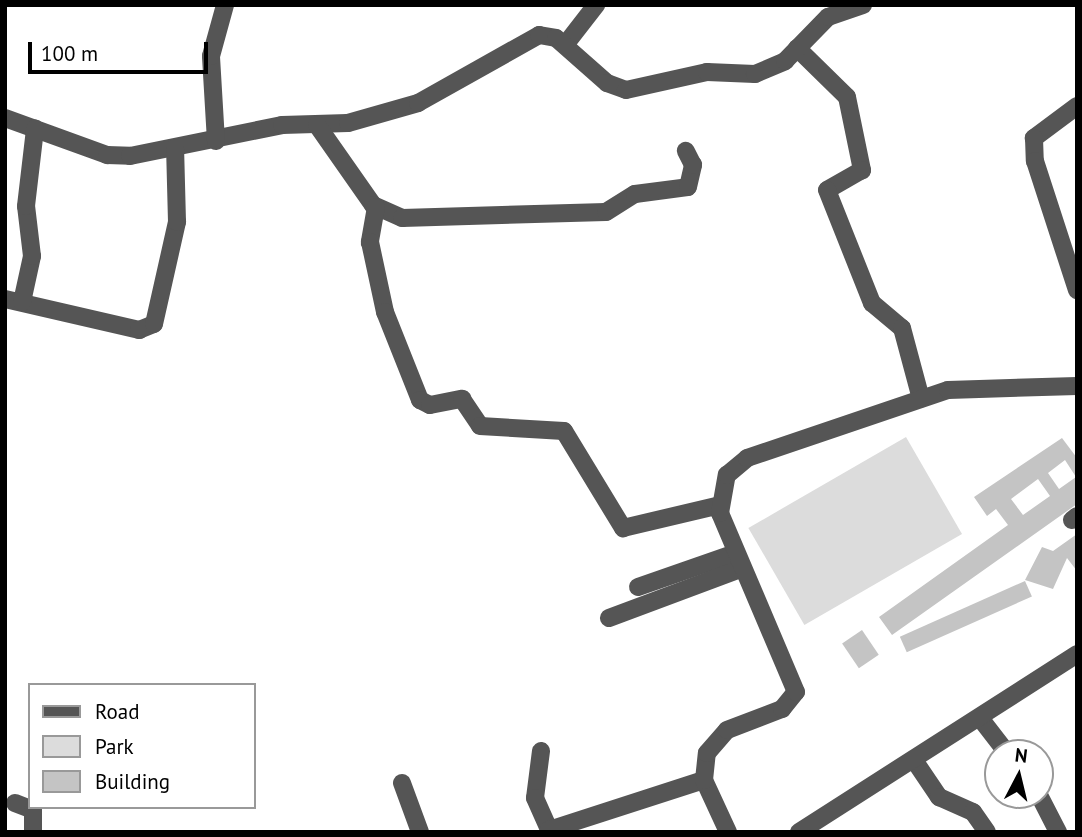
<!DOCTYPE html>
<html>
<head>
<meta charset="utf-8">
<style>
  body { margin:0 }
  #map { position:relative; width:1082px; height:837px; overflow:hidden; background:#fff; font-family:"PT Sans",sans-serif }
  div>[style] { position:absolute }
  .green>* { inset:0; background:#dcdcdc; transform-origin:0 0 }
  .building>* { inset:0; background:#c4c4c4; transform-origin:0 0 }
  .minor>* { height:18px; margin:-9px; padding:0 9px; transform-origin:9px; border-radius:9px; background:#555 }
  span { translate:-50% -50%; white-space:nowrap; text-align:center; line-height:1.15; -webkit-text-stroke:7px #fff; paint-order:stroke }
  .frame { position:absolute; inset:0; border:7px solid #000; pointer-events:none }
  .legend { position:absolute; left:28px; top:683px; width:228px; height:126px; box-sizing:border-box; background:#fff; border:2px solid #999; margin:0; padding:9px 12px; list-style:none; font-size:21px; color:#000 }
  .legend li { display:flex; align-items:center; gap:14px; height:35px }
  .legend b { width:35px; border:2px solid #999 }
  .north { position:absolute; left:984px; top:739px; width:70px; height:70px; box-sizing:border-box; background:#fff; border:2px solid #999; border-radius:50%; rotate:7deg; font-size:19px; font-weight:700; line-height:28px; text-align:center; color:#000 }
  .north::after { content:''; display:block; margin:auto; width:24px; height:32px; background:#000; clip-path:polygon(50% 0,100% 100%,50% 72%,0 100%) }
  .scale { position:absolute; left:28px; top:42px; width:180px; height:32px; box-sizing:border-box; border:4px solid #000; border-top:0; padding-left:9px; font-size:21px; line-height:24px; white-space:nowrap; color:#000; -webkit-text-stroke:5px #fff; paint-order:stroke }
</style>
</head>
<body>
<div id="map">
  <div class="green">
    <i style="left:906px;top:437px;width:112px;height:182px;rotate:60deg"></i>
  </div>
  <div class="building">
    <i style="clip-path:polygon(evenodd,1062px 438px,1077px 458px,1077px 504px,892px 635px,879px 617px,1008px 525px,996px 509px,987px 516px,974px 497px,1062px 438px,1065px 460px,1076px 477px,1059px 489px,1048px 473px,1065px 460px,1062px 438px,1038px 479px,1050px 496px,1023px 515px,1011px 499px,1038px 479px)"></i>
    <i style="clip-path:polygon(1077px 534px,1077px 571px,1067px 558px,1053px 589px,1025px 580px,1042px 547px,1053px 551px)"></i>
    <i style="left:1025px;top:581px;width:17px;height:137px;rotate:66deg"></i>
    <i style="left:862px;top:630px;width:30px;height:24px;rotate:56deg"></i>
  </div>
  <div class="minor">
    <i style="left:565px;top:45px;width:51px;rotate:-52.2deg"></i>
    <i style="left:797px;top:48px;width:70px;rotate:44.4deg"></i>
    <i style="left:847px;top:97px;width:75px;rotate:78.4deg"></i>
    <i style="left:862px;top:170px;width:40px;rotate:150.3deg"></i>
    <i style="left:827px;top:190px;width:122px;rotate:68.3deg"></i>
    <i style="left:872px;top:303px;width:39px;rotate:40deg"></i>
    <i style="left:902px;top:328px;width:73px;rotate:75deg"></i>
    <i style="left:1077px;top:106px;width:54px;rotate:143.3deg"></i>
    <i style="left:1034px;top:138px;width:23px;rotate:88deg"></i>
    <i style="left:1035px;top:161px;width:136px;rotate:72deg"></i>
    <i style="left:5px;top:118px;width:109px;rotate:19.9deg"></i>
    <i style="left:107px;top:155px;width:23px;rotate:2deg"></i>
    <i style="left:130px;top:156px;width:155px;rotate:-11.5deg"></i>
    <i style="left:282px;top:125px;width:66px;rotate:-1.7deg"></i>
    <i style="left:348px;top:123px;width:73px;rotate:-15.9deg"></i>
    <i style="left:418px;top:103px;width:139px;rotate:-29.3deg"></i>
    <i style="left:539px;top:35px;width:17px;rotate:10deg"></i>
    <i style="left:556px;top:38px;width:68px;rotate:41.4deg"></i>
    <i style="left:607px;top:83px;width:20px;rotate:20deg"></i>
    <i style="left:626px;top:90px;width:83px;rotate:-12.5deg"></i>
    <i style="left:707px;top:72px;width:48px;rotate:2.4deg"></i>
    <i style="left:755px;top:74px;width:33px;rotate:-23deg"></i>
    <i style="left:785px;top:61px;width:62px;rotate:-45.7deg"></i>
    <i style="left:828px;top:17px;width:37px;rotate:-19deg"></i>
    <i style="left:317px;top:125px;width:98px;rotate:55deg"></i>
    <i style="left:373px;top:205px;width:32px;rotate:24deg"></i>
    <i style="left:402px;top:218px;width:204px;rotate:-1.7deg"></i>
    <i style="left:606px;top:212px;width:34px;rotate:-32deg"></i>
    <i style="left:635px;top:194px;width:53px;rotate:-7.5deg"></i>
    <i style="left:688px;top:187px;width:23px;rotate:-77deg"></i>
    <i style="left:693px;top:165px;width:16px;rotate:-117deg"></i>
    <i style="left:216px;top:141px;width:85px;rotate:-93.4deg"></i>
    <i style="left:211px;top:56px;width:53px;rotate:-74.6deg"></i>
    <i style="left:376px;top:207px;width:36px;rotate:100deg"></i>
    <i style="left:370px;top:242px;width:72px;rotate:77.9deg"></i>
    <i style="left:385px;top:312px;width:95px;rotate:68.3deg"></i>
    <i style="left:420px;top:400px;width:11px;rotate:27deg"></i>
    <i style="left:430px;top:405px;width:33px;rotate:-11deg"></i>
    <i style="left:462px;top:399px;width:32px;rotate:56deg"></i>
    <i style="left:480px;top:426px;width:84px;rotate:3.4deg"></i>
    <i style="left:564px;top:431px;width:114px;rotate:58.7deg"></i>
    <i style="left:623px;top:528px;width:100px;rotate:-13.3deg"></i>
    <i style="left:5px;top:299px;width:138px;rotate:13deg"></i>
    <i style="left:139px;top:330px;width:16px;rotate:-22deg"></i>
    <i style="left:154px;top:324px;width:105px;rotate:-77.3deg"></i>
    <i style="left:177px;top:222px;width:74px;rotate:-91.5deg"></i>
    <i style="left:22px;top:302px;width:47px;rotate:-77.7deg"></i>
    <i style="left:32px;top:256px;width:50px;rotate:-96.8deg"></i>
    <i style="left:26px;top:206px;width:78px;rotate:-83.3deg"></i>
    <i style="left:1072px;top:520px;width:6px;rotate:-39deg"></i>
    <i style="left:638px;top:587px;width:101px;rotate:-19.2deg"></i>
    <i style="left:609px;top:618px;width:140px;rotate:-20.5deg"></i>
    <i style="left:980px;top:718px;width:44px;rotate:52.4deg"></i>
    <i style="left:541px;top:751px;width:47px;rotate:97.3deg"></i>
    <i style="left:535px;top:798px;width:35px;rotate:66deg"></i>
    <i style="left:549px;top:830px;width:163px;rotate:-17.9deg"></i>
    <i style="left:914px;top:760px;width:45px;rotate:56deg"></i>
    <i style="left:939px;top:797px;width:37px;rotate:24deg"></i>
    <i style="left:973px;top:812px;width:24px;rotate:55deg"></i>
    <i style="left:402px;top:783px;width:52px;rotate:69.8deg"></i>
    <i style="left:1039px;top:795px;width:42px;rotate:62.8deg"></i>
    <i style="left:15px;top:803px;width:19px;rotate:21deg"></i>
    <i style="left:33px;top:810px;width:22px;rotate:90deg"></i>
    <i style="left:728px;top:832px;width:57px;rotate:-114.8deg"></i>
    <i style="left:704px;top:780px;width:27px;rotate:-84deg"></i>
    <i style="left:707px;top:753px;width:30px;rotate:-49deg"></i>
    <i style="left:727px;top:730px;width:59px;rotate:-20.9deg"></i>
    <i style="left:782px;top:709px;width:22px;rotate:-51deg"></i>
    <i style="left:796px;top:692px;width:194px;rotate:-113deg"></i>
    <i style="left:720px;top:513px;width:39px;rotate:-80deg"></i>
    <i style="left:727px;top:475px;width:26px;rotate:-40deg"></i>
    <i style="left:747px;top:458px;width:212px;rotate:-18.7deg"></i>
    <i style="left:948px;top:390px;width:129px;rotate:-1.8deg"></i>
    <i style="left:799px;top:832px;width:330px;rotate:-32.6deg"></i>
  </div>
  <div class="frame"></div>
  <ul class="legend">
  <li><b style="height:9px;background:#555"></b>Road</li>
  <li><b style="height:19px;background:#dcdcdc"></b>Park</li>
  <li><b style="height:19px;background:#c4c4c4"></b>Building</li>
  </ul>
  <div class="north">N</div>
  <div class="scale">100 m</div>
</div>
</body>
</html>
